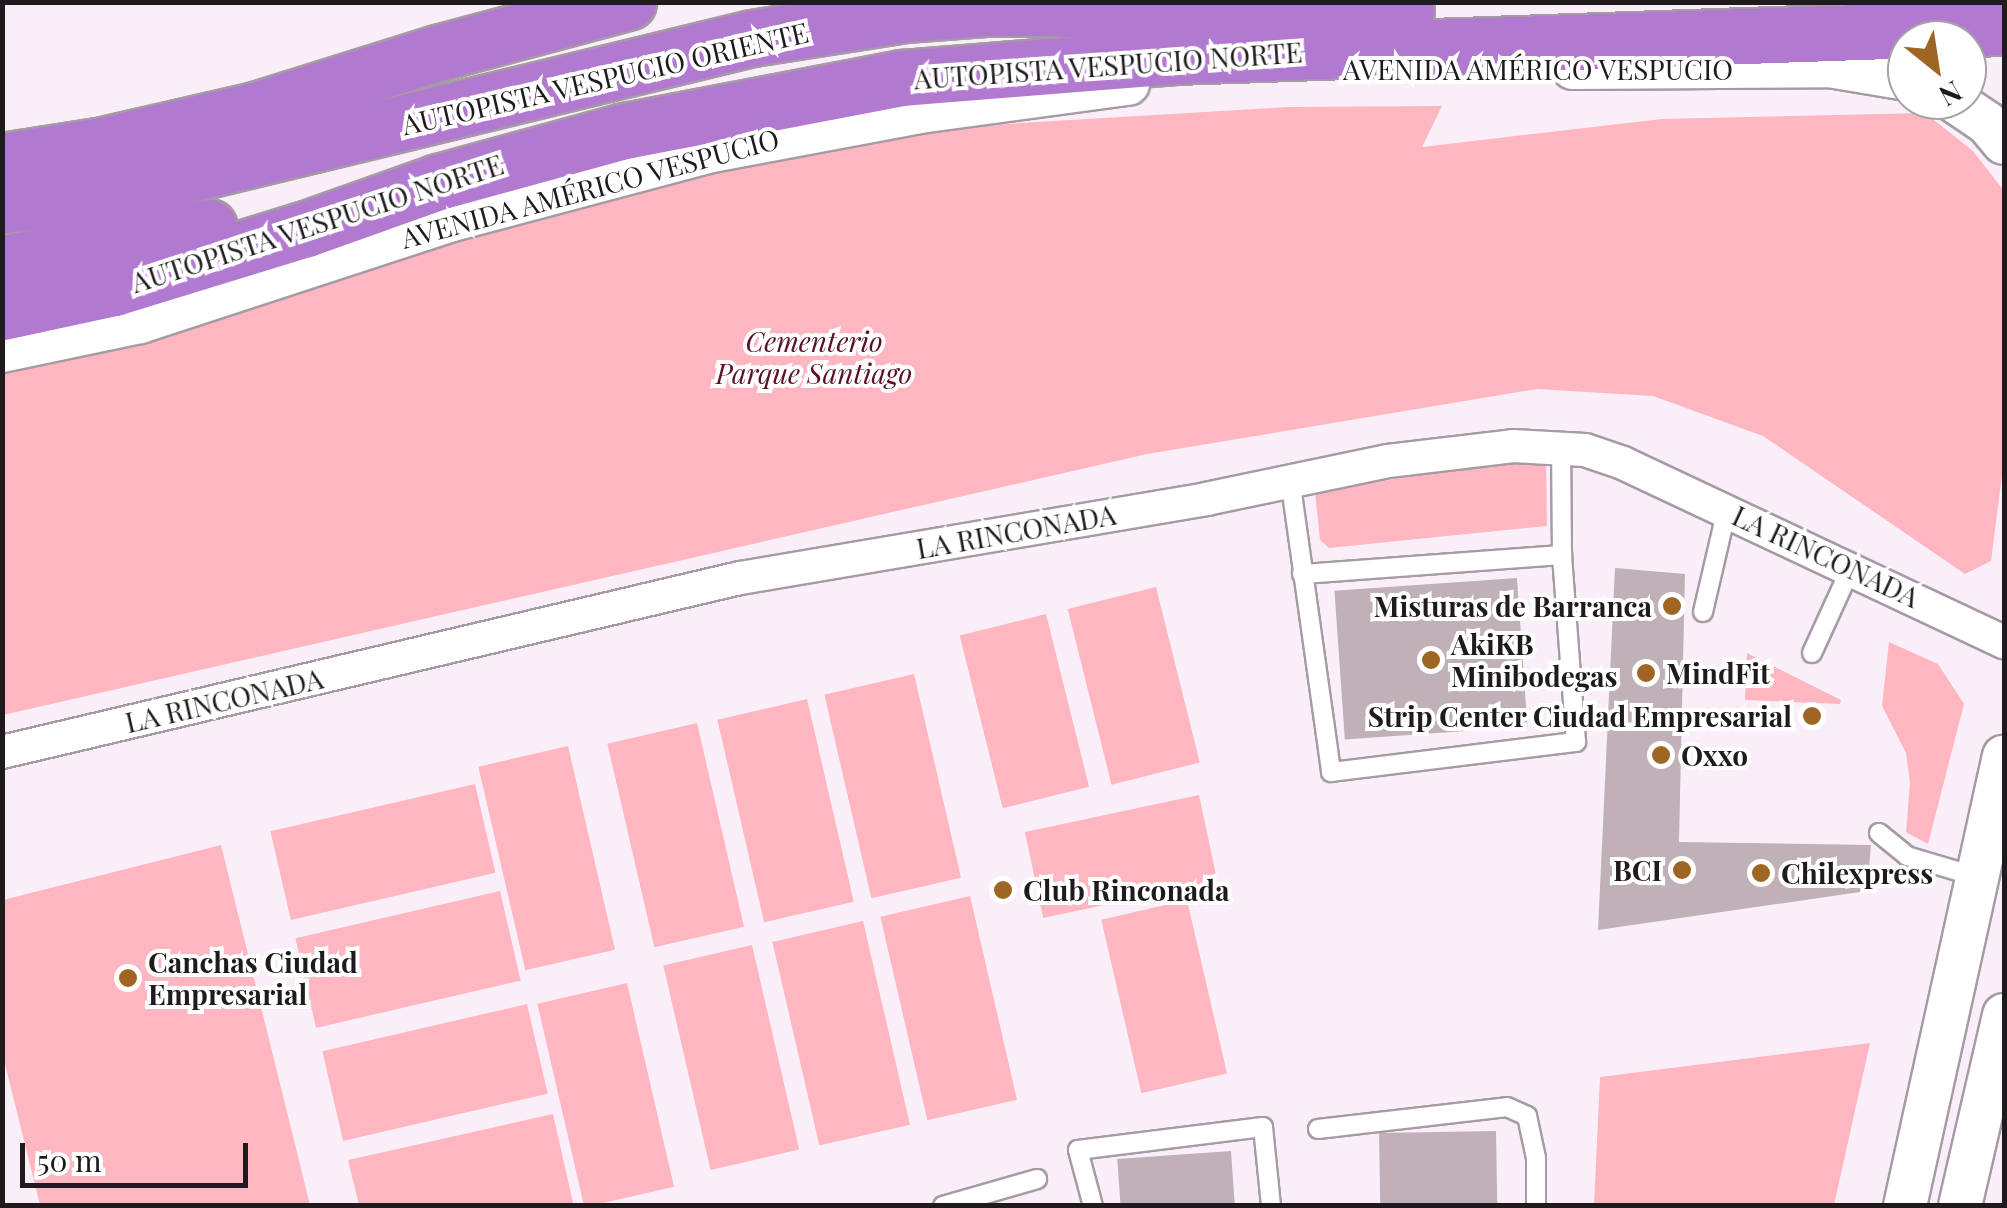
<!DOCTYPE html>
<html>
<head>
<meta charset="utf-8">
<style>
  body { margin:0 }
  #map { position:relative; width:2007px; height:1208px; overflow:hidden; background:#faeff8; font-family:"Playfair Display",serif }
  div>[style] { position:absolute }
  .green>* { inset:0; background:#feb6c1; transform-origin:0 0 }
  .building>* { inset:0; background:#bfb1b7; transform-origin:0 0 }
  .roads { filter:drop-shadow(2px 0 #a69ba4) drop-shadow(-2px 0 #a69ba4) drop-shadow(0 2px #a69ba4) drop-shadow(0 -2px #a69ba4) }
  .service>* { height:18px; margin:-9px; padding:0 9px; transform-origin:9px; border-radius:9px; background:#fff }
  .minor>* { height:32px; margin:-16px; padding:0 16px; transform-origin:16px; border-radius:16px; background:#fff }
  .tertiary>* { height:42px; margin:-21px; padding:0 21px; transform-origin:21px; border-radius:21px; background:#fff }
  .motorway>* { height:55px; margin:-27.5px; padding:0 27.5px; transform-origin:27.5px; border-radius:27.5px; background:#b17ad0 }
  .dots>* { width:28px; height:28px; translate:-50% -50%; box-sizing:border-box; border:5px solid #fff; border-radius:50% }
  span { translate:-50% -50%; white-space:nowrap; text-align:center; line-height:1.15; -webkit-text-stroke:8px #fff; paint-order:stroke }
  .street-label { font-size:28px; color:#1e1a1e }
  .park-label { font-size:28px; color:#5b1026; font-style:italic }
  .poi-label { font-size:28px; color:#1e1a1e; font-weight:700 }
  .right { translate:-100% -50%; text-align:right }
  .left { translate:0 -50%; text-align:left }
  .frame { position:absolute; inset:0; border:5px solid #1e1a1e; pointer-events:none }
  .north { position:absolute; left:1887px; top:20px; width:100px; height:100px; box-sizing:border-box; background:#fff; border:2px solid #a5a3a5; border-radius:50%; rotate:150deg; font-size:28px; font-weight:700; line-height:40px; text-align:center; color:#1e1a1e }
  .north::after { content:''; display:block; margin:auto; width:35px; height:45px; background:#9e6523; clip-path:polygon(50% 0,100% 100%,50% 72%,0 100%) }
  .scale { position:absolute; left:20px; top:1143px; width:228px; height:45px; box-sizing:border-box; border:5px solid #1e1a1e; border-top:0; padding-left:12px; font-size:30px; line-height:35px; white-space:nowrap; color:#1e1a1e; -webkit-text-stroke:8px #fff; paint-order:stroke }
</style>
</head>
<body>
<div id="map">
  <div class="green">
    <i style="clip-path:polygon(1442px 106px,1422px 147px,1662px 119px,1925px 113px,1973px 151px,2004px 191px,2004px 460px,1991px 561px,1965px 574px,1763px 436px,1653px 396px,1537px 389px,1147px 454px,3px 715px,2px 367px,726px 160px,921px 129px,1288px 107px)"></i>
    <i style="clip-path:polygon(1493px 463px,1546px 463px,1547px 526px,1329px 548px,1320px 540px,1315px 492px)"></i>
    <i style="left:1156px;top:587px;width:181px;height:91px;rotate:76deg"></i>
    <i style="left:1046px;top:614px;width:178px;height:89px;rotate:76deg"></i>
    <i style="clip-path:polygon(1889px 642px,1938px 664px,1964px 704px,1928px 844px,1906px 832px,1910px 783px,1906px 753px,1882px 706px)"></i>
    <i style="clip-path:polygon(1747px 653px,1841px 700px,1840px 704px,1745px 700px)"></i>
    <i style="left:914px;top:674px;width:209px;height:92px;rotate:77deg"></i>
    <i style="left:807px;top:699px;width:208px;height:92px;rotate:77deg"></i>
    <i style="left:697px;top:723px;width:209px;height:92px;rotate:77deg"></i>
    <i style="left:568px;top:746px;width:209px;height:92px;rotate:77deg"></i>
    <i style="left:475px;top:784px;width:91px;height:210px;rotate:77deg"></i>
    <i style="left:1199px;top:795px;width:88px;height:178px;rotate:78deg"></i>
    <i style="clip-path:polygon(221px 845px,310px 1205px,40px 1205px,3px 1056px,3px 900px)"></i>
    <i style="left:500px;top:891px;width:92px;height:210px;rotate:77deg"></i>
    <i style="left:970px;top:896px;width:209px;height:92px;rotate:77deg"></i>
    <i style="left:1187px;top:900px;width:178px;height:88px;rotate:77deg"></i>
    <i style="left:863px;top:921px;width:209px;height:93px;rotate:77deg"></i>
    <i style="left:752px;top:945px;width:210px;height:91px;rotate:77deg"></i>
    <i style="left:627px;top:983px;width:209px;height:92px;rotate:77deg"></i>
    <i style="left:527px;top:1004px;width:92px;height:210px;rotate:77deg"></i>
    <i style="clip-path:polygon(1870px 1043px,1834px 1205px,1594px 1205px,1600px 1077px)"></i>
    <i style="clip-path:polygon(553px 1114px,573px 1203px,359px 1205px,348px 1160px)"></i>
  </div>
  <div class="building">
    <i style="clip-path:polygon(1615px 568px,1685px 574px,1679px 842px,1871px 845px,1867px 891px,1598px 930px)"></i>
    <i style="left:1517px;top:578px;width:149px;height:183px;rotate:86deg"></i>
    <i style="left:1496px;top:1131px;width:75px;height:117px;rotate:89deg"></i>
    <i style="left:1231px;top:1151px;width:55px;height:114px;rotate:86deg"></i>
  </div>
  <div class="roads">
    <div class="service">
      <i style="left:1290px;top:479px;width:296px;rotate:82deg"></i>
      <i style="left:1331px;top:772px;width:247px;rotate:-7deg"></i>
      <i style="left:1576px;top:742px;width:188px;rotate:-94.3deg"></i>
      <i style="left:1562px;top:555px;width:108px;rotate:-90.5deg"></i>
      <i style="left:1302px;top:574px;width:261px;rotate:-4.2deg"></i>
      <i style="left:1703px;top:612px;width:106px;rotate:-76.9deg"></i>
      <i style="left:1812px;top:653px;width:91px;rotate:-65.4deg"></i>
      <i style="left:1879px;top:833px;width:36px;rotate:39deg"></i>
      <i style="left:1907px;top:856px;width:73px;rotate:16.7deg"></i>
      <i style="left:1318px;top:1129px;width:190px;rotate:-6.6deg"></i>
      <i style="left:1507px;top:1107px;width:22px;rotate:24deg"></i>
      <i style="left:1527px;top:1116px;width:43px;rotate:77.9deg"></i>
      <i style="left:1536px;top:1158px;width:48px;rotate:90deg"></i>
      <i style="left:943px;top:1206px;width:98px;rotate:-16deg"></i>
      <i style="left:1093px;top:1206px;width:58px;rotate:-105deg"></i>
      <i style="left:1078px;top:1150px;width:186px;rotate:-7.1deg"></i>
      <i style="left:1263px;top:1127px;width:79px;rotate:84.2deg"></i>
    </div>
    <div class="minor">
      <i style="left:2px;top:752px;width:758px;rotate:-13.27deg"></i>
      <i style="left:740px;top:578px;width:473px;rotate:-9.6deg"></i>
      <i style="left:1206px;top:499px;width:186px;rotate:-11.8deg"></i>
      <i style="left:1388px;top:461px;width:126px;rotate:-6.8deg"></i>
      <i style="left:1513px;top:446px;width:72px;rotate:3.2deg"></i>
      <i style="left:1585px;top:450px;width:40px;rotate:18.9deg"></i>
      <i style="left:1623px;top:463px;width:421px;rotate:25.2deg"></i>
    </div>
    <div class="tertiary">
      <i style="left:1573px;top:68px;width:256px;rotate:-0.4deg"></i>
      <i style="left:1829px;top:66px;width:79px;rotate:9.5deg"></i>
      <i style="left:1953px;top:100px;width:41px;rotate:34.1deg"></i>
      <i style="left:1987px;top:123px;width:26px;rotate:50deg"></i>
      <i style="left:2px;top:351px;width:141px;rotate:-11.9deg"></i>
      <i style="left:140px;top:322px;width:328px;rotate:-18.1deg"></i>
      <i style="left:452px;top:220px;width:269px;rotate:-14.9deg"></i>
      <i style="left:712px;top:151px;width:212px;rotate:-10.6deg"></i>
      <i style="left:920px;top:112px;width:210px;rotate:-7.7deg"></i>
      <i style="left:1905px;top:1206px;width:460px;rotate:-77.6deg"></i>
      <i style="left:1960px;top:1206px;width:196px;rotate:-77deg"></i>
    </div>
    <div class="motorway">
      <i style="left:2px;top:161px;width:97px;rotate:-8.9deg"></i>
      <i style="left:98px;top:146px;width:161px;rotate:-12.9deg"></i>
      <i style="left:255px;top:110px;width:191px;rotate:-17.4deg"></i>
      <i style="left:437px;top:53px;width:198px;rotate:-15deg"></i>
      <i style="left:2px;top:205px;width:76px;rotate:-5.3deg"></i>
      <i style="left:78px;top:198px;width:81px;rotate:-11.4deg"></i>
      <i style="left:157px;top:182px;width:612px;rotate:-13.6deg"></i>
      <i style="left:752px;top:38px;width:155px;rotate:-8.9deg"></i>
      <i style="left:905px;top:14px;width:80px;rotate:-4.3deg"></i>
      <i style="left:985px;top:8px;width:421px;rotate:0.4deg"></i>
      <i style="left:2px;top:263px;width:210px;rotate:-9.9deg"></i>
      <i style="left:2px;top:312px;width:115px;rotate:-12.1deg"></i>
      <i style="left:114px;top:288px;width:201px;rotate:-17.1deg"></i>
      <i style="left:306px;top:229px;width:140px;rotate:-19.6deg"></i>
      <i style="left:438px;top:182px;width:193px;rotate:-15.3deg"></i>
      <i style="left:624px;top:131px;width:283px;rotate:-10.8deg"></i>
      <i style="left:902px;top:78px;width:275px;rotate:-4.6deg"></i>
      <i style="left:1176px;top:56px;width:829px;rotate:-2.01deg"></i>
    </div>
  </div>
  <div class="dots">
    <i style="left:1672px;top:606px;background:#9e6523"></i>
    <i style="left:1431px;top:660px;background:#9e6523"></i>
    <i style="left:1646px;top:673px;background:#9e6523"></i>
    <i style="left:1812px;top:716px;background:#9e6523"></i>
    <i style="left:1661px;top:755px;background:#9e6523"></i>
    <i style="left:1682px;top:870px;background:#9e6523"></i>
    <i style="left:1761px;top:873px;background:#9e6523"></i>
    <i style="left:1003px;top:890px;background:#9e6523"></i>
    <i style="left:128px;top:978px;background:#9e6523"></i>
  </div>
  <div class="street-label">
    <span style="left:1108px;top:65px;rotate:-4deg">AUTOPISTA VESPUCIO NORTE</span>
    <span style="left:1538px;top:69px">AVENIDA AMÉRICO VESPUCIO</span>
    <span style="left:605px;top:78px;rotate:-13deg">AUTOPISTA VESPUCIO ORIENTE</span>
    <span style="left:590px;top:188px;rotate:-15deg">AVENIDA AMÉRICO VESPUCIO</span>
    <span style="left:317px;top:223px;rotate:-18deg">AUTOPISTA VESPUCIO NORTE</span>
    <span style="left:1016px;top:531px;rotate:-10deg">LA RINCONADA</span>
    <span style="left:1826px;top:556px;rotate:25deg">LA RINCONADA</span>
    <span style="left:224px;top:700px;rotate:-13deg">LA RINCONADA</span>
  </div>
  <div class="park-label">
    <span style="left:814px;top:357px">Cementerio<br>Parque Santiago</span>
  </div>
  <div class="poi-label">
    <span class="right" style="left:1652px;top:606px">Misturas de Barranca</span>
    <span class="left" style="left:1451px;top:660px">AkiKB<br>Minibodegas</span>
    <span class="left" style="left:1666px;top:673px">MindFit</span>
    <span class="right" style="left:1792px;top:716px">Strip Center Ciudad Empresarial</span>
    <span class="left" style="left:1681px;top:755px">Oxxo</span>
    <span class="right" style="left:1662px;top:870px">BCI</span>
    <span class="left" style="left:1781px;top:873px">Chilexpress</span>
    <span class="left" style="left:1023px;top:890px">Club Rinconada</span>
    <span class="left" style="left:148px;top:978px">Canchas Ciudad<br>Empresarial</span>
  </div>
  <div class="frame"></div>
  <div class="north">N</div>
  <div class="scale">50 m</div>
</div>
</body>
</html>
